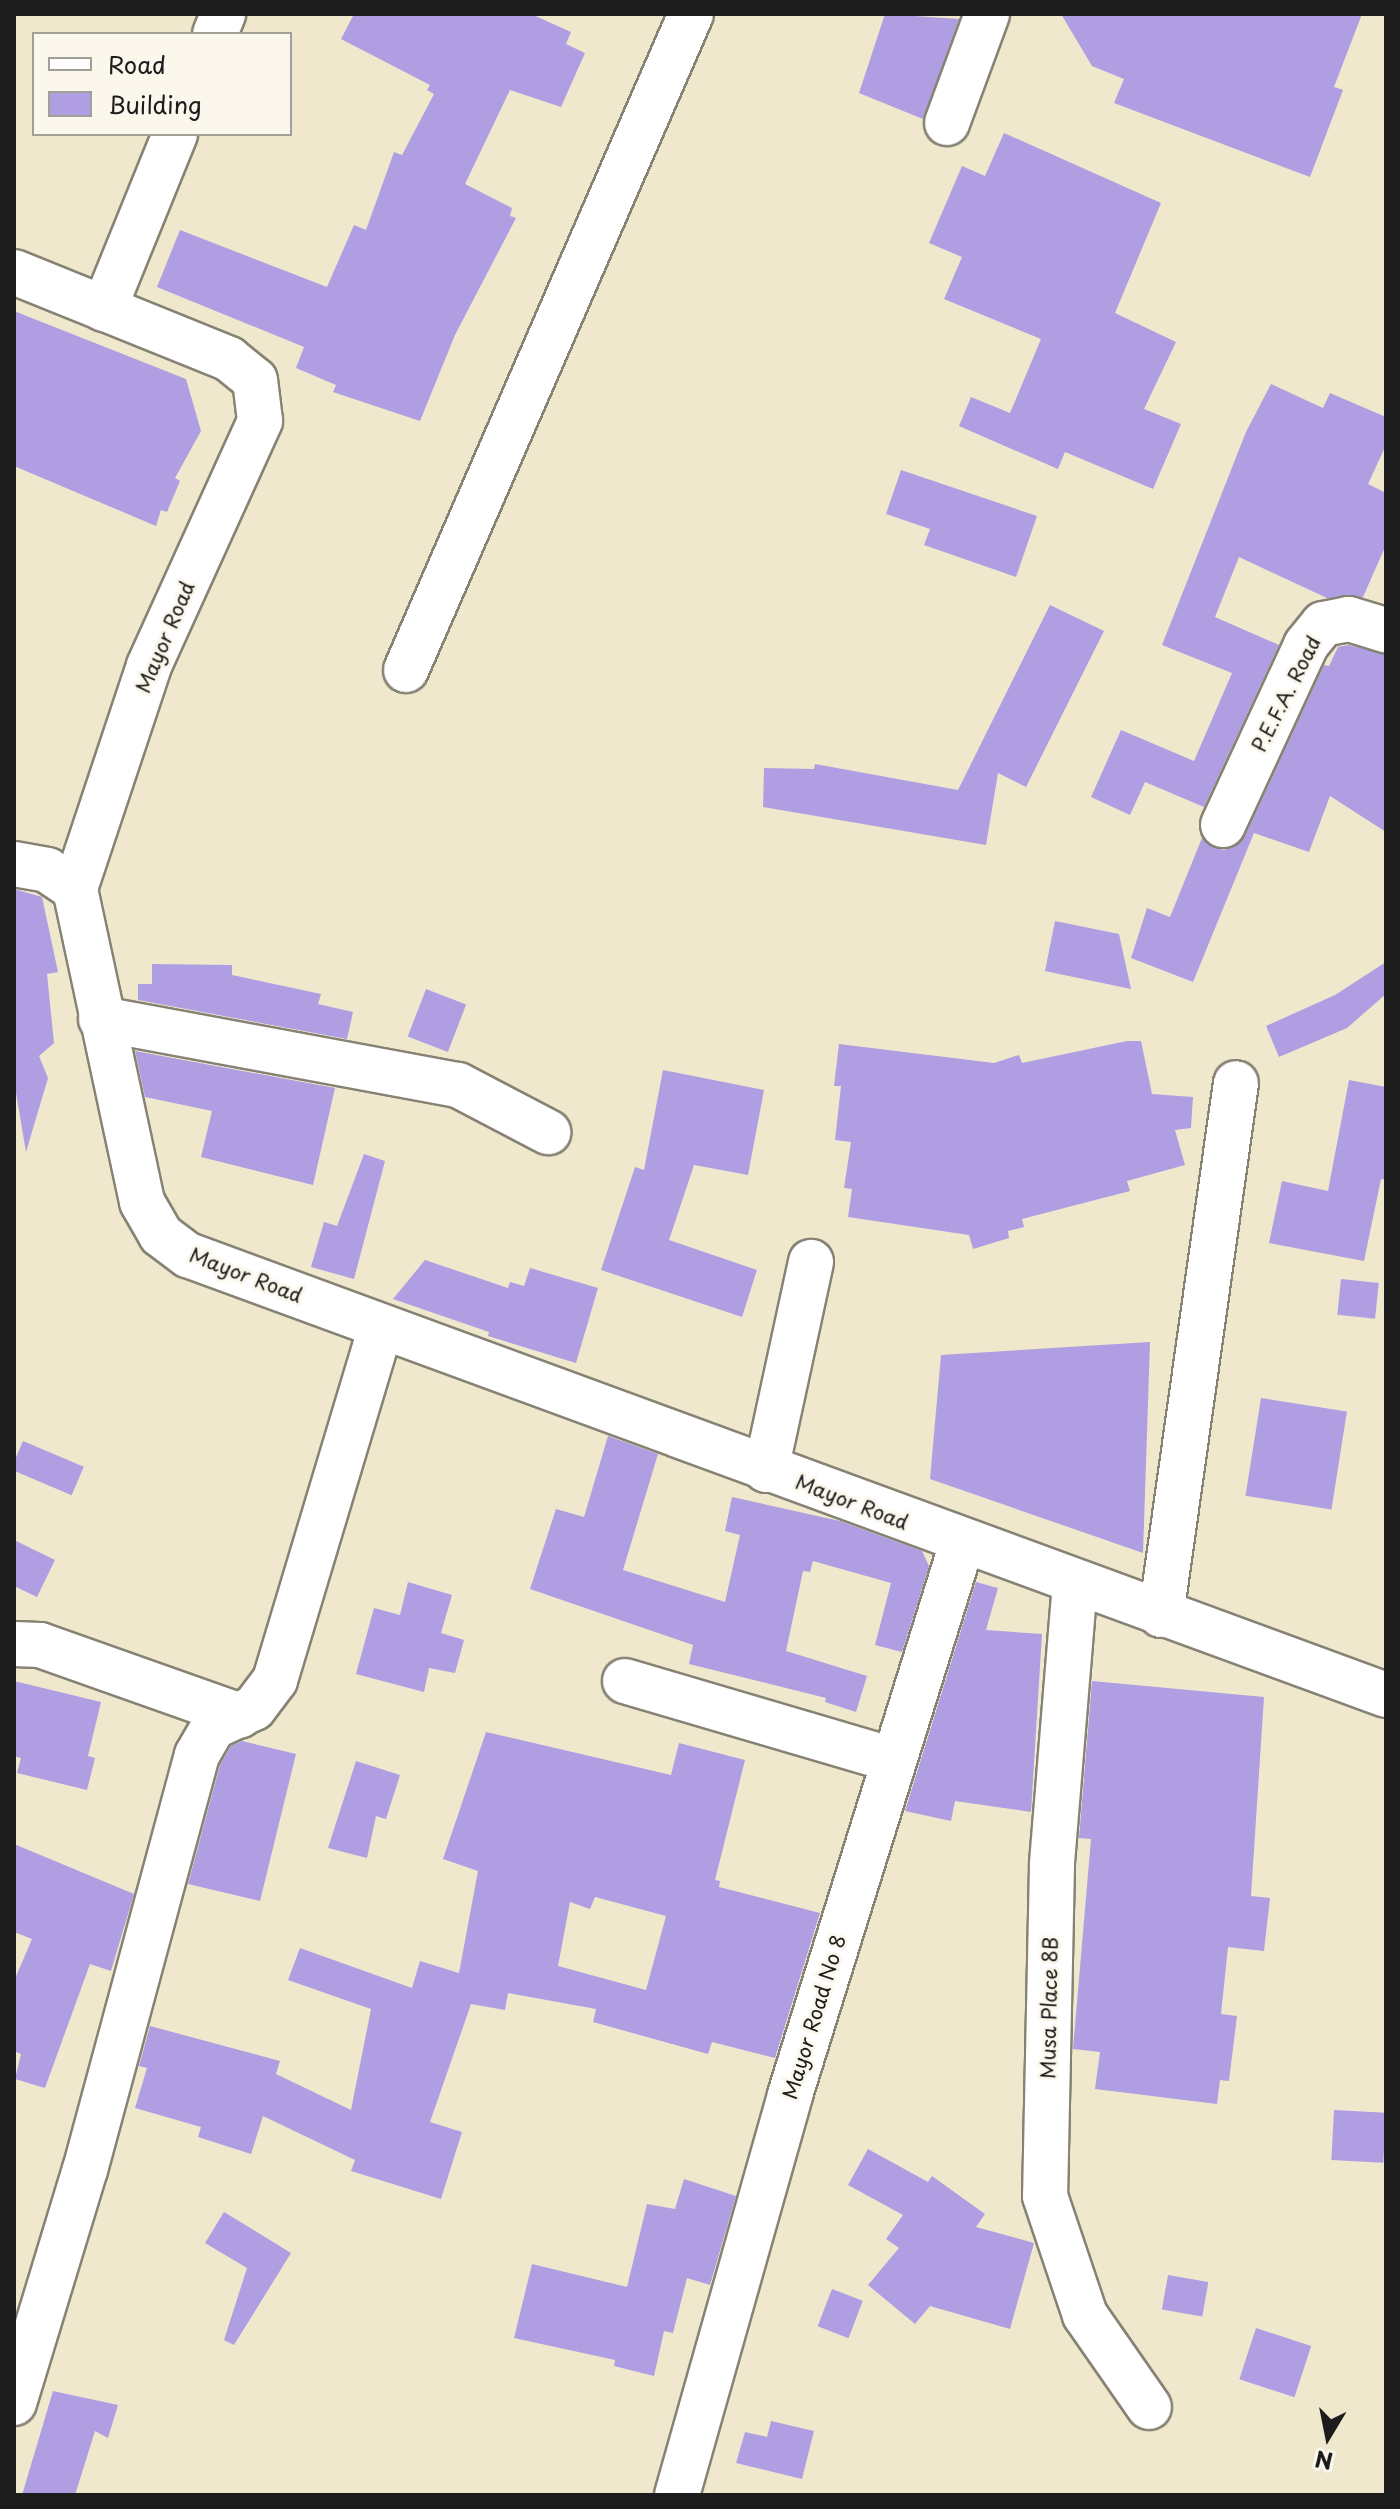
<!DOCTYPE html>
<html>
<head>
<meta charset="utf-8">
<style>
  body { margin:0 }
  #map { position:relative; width:1400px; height:2509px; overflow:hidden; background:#efe8cd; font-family:"Playpen Sans",sans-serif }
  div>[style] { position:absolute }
  .building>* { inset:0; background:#b09ee3; transform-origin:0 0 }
  .roads { filter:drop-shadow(2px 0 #868274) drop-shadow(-2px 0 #868274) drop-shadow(0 2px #868274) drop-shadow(0 -2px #868274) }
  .street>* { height:44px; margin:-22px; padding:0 22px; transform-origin:22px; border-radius:22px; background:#fff }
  span { translate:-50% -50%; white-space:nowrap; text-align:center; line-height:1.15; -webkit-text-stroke:6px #fbf7ec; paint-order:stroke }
  .street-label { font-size:20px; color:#1c1c1c }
  .frame { position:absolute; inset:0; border:16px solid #1c1c1c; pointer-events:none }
  .legend { position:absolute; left:32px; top:32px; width:260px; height:104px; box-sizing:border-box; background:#fbf7ec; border:2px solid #a29f99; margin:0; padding:10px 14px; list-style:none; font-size:24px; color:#1c1c1c }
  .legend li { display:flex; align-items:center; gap:16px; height:40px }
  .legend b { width:40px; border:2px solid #a29f99 }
  .north { position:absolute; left:1288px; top:2397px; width:80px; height:80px; -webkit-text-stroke:6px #fbf7ec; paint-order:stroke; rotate:190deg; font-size:22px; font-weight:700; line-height:32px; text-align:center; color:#1c1c1c }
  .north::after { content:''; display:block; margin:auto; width:28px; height:36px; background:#1c1c1c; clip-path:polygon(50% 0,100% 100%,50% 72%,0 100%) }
</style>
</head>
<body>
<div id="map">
  <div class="building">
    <i style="clip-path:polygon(354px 14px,531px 14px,571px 32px,566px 44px,585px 53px,561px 107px,510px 90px,465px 184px,512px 208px,510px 216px,516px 218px,455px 335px,420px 421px,333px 392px,336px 385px,296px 368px,304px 347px,157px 287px,180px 230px,327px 287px,354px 225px,366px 230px,394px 152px,402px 155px,434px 94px,427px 90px,430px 85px,341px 39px)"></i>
    <i style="clip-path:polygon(885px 14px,959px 19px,923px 119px,859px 93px)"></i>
    <i style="clip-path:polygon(1061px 14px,1362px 14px,1334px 87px,1343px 90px,1310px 177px,1114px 103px,1124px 79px,1092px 66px)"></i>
    <i style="clip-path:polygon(1004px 133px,1161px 203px,1115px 313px,1176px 342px,1144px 409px,1181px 424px,1153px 489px,1065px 452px,1058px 469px,959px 426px,971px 397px,1010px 413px,1041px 339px,944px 299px,962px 257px,929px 243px,962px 166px,985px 176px)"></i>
    <i style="clip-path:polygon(14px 311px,186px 379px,201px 431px,175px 478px,180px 481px,167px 512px,161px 510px,156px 526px,14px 466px)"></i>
    <i style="clip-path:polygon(1271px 384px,1323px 408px,1330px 393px,1386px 417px,1386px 445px,1368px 484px,1386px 493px,1386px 545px,1363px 597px,1327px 598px,1239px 557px,1215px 617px,1279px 645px,1204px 807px,1145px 782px,1130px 815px,1091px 797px,1121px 730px,1194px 761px,1232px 673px,1162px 645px,1246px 432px)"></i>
    <i style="clip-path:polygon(901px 470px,1037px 516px,1016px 577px,924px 545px,930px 529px,886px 514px)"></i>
    <i style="clip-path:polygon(1050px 605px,1104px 631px,1026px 787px,998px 773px,986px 845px,763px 807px,764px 768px,814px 769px,815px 764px,958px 790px)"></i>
    <i style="clip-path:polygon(1348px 645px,1386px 654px,1386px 832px,1330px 796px,1309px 852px,1254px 833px,1193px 982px,1131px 958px,1147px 908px,1170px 917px,1202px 838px,1224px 850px,1245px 836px,1324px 665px,1329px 666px,1338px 647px)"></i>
    <i style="clip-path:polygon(14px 889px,42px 897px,58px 972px,47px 974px,54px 1043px,39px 1056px,48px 1078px,26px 1152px,14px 1081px)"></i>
    <i style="clip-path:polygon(1055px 921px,1119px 934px,1131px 989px,1045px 971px)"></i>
    <i style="clip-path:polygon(1386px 962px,1386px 994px,1347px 1028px,1279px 1057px,1266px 1026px,1335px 995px)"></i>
    <i style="clip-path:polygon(152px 964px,232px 965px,232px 975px,321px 994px,318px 1004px,353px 1012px,347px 1039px,138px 1000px,138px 984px,152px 984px)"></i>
    <i style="left:426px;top:989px;width:43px;height:51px;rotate:21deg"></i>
    <i style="clip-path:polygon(1127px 1041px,1141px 1041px,1152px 1094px,1193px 1097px,1191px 1128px,1175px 1130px,1185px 1165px,1127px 1181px,1130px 1191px,1022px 1219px,1024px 1227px,1008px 1231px,1009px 1238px,973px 1249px,969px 1235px,848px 1217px,852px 1189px,844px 1188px,851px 1142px,835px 1140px,841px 1086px,834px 1086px,839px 1044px,994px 1063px,1019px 1055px,1022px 1063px)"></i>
    <i style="clip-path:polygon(135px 1051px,335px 1088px,313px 1185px,201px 1157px,212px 1111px,145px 1097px)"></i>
    <i style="clip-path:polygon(663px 1070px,764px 1090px,748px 1175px,694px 1165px,669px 1240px,757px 1270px,742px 1317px,601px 1270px,635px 1167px,644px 1170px)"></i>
    <i style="clip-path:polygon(1349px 1080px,1386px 1087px,1386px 1180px,1381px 1179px,1364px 1261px,1269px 1243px,1282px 1181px,1328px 1191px)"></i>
    <i style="clip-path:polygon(364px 1154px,385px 1161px,354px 1279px,311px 1267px,324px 1222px,337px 1226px)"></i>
    <i style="clip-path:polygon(425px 1260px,508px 1288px,510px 1282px,524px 1286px,530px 1268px,598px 1288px,576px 1363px,488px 1336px,489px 1332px,393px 1299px)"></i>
    <i style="left:1341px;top:1279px;width:38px;height:36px;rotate:6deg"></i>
    <i style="clip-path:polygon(1150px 1342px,1143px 1553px,930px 1479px,941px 1355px)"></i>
    <i style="left:1261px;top:1398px;width:87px;height:99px;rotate:9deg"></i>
    <i style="clip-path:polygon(608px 1436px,658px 1454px,623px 1570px,725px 1602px,740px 1535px,725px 1531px,732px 1497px,840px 1521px,922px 1551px,929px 1566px,902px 1652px,875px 1645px,891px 1583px,813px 1561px,810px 1572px,803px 1571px,786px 1651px,867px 1676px,856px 1712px,825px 1702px,826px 1698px,689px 1664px,693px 1645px,530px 1589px,556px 1509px,584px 1517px)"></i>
    <i style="left:23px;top:1441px;width:66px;height:31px;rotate:23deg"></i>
    <i style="clip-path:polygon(14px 1540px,55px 1560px,37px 1597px,14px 1586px)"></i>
    <i style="clip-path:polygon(408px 1582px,452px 1595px,441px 1633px,464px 1640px,455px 1673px,429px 1668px,424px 1692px,356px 1674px,374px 1608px,400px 1615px)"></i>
    <i style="clip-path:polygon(976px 1582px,998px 1588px,986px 1630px,1042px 1634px,1031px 1812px,955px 1801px,951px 1821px,905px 1811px)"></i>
    <i style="clip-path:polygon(14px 1681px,101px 1702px,88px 1756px,95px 1758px,87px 1790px,17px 1773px,21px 1758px,14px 1756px)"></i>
    <i style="clip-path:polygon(1092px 1681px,1264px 1697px,1251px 1896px,1270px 1898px,1264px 1951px,1228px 1947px,1221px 2014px,1237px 2016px,1229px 2081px,1220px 2080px,1217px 2104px,1095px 2089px,1100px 2052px,1073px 2049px,1091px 1839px,1079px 1838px)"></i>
    <i style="clip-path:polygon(evenodd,486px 1732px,671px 1775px,679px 1743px,745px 1760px,715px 1880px,720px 1881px,719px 1887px,820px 1913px,775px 2058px,712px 2042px,708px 2054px,593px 2022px,596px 2009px,508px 1993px,505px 2010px,471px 2004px,430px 2122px,462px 2132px,441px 2199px,351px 2171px,355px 2160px,263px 2116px,251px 2154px,198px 2137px,201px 2127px,135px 2108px,147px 2068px,139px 2066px,150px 2026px,280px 2061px,276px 2074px,351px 2110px,371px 2009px,288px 1980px,300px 1948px,412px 1988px,420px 1961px,459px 1973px,478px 1871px,443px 1859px,486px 1732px,595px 1897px,666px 1916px,646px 1990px,558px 1966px,570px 1902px,590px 1909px,595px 1897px)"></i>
    <i style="clip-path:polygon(242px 1741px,296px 1754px,260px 1901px,188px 1884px,220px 1765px,231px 1746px)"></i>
    <i style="clip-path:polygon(356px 1761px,400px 1775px,386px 1819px,376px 1816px,367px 1858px,328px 1848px)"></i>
    <i style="clip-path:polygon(14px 1844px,134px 1894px,111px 1971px,90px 1964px,45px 2088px,15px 2079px,21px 2054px,14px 2051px,14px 1981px,32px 1939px,14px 1932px)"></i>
    <i style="left:1334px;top:2110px;width:52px;height:50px;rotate:3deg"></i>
    <i style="clip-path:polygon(868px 2149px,928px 2182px,932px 2176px,985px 2214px,976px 2227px,1034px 2243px,1010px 2329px,930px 2306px,915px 2324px,868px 2285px,899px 2248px,886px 2239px,903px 2215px,848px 2185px)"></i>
    <i style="clip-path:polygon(684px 2179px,736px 2196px,710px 2285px,687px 2278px,673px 2333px,664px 2331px,654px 2376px,614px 2366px,615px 2360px,514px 2338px,532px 2264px,627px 2287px,647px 2204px,675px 2209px)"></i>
    <i style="clip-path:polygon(224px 2212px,291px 2253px,234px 2345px,224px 2340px,247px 2268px,205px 2243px)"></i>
    <i style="left:1168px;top:2275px;width:41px;height:35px;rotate:10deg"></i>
    <i style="left:832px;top:2289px;width:33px;height:40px;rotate:21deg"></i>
    <i style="left:1256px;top:2328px;width:58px;height:54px;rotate:18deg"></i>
    <i style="clip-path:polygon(53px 2391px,118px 2405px,108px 2438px,95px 2431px,75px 2495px,22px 2495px)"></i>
    <i style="clip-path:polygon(771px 2421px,814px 2431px,802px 2479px,736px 2463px,745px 2432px,767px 2437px)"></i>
  </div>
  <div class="roads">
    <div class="street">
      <i style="left:215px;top:34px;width:22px;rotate:-68deg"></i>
      <i style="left:947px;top:123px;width:116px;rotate:-69.8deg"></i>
      <i style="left:14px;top:272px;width:232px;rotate:22deg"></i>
      <i style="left:229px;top:359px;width:33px;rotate:39deg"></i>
      <i style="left:255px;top:380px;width:41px;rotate:83deg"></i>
      <i style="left:260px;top:421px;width:269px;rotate:114.4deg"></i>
      <i style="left:149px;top:666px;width:235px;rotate:108.4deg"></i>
      <i style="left:75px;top:889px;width:320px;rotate:77.9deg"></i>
      <i style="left:142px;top:1202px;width:38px;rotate:60deg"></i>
      <i style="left:161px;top:1235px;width:34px;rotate:37deg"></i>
      <i style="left:188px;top:1255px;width:1276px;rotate:20.17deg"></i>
      <i style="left:104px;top:309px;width:189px;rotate:-67.9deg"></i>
      <i style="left:406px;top:670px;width:715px;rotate:-66.52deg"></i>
      <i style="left:1223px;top:825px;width:198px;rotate:-65.2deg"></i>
      <i style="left:1306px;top:645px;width:27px;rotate:-51deg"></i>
      <i style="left:1323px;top:624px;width:26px;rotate:-11deg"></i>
      <i style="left:1349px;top:619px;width:39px;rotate:17deg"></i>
      <i style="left:14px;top:864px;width:34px;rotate:10deg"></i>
      <i style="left:47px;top:870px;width:34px;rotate:34deg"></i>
      <i style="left:101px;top:1019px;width:363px;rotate:10.5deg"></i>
      <i style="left:458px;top:1085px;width:102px;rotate:27.6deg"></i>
      <i style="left:766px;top:1470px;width:213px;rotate:-77.8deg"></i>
      <i style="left:1075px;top:1583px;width:283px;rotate:94.7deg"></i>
      <i style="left:1052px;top:1865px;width:331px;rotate:91.2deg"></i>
      <i style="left:1045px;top:2196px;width:126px;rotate:71.4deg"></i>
      <i style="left:1085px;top:2315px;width:112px;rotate:55.2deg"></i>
      <i style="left:1161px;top:1615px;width:537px;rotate:-81.98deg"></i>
      <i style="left:14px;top:1644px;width:26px;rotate:2deg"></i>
      <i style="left:40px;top:1645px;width:212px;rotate:19.5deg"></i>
      <i style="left:625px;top:1681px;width:279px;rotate:16.4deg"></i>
      <i style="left:14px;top:2403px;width:244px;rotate:-73.1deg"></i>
      <i style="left:85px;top:2170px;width:430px;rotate:-74.9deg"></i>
      <i style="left:197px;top:1755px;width:32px;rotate:-60deg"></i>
      <i style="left:213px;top:1727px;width:45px;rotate:-24.9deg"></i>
      <i style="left:254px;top:1708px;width:35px;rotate:-53deg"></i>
      <i style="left:275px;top:1680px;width:369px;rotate:-73.3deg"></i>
      <i style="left:677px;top:2495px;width:416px;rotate:-74.2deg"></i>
      <i style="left:790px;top:2095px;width:578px;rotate:-72.69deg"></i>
    </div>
  </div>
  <div class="street-label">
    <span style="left:165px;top:637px;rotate:-67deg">Mayor Road</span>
    <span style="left:1286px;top:694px;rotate:-63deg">P.E.F.A. Road</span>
    <span style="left:246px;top:1275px;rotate:21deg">Mayor Road</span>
    <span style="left:852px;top:1502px;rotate:21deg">Mayor Road</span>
    <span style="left:1049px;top:2008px;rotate:-89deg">Musa Place 8B</span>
    <span style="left:814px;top:2017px;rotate:-73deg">Mayor Road No 8</span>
  </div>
  <div class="frame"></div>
  <ul class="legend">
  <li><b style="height:10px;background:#fff"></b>Road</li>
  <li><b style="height:22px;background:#b09ee3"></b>Building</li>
  </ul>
  <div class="north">N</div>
</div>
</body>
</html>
